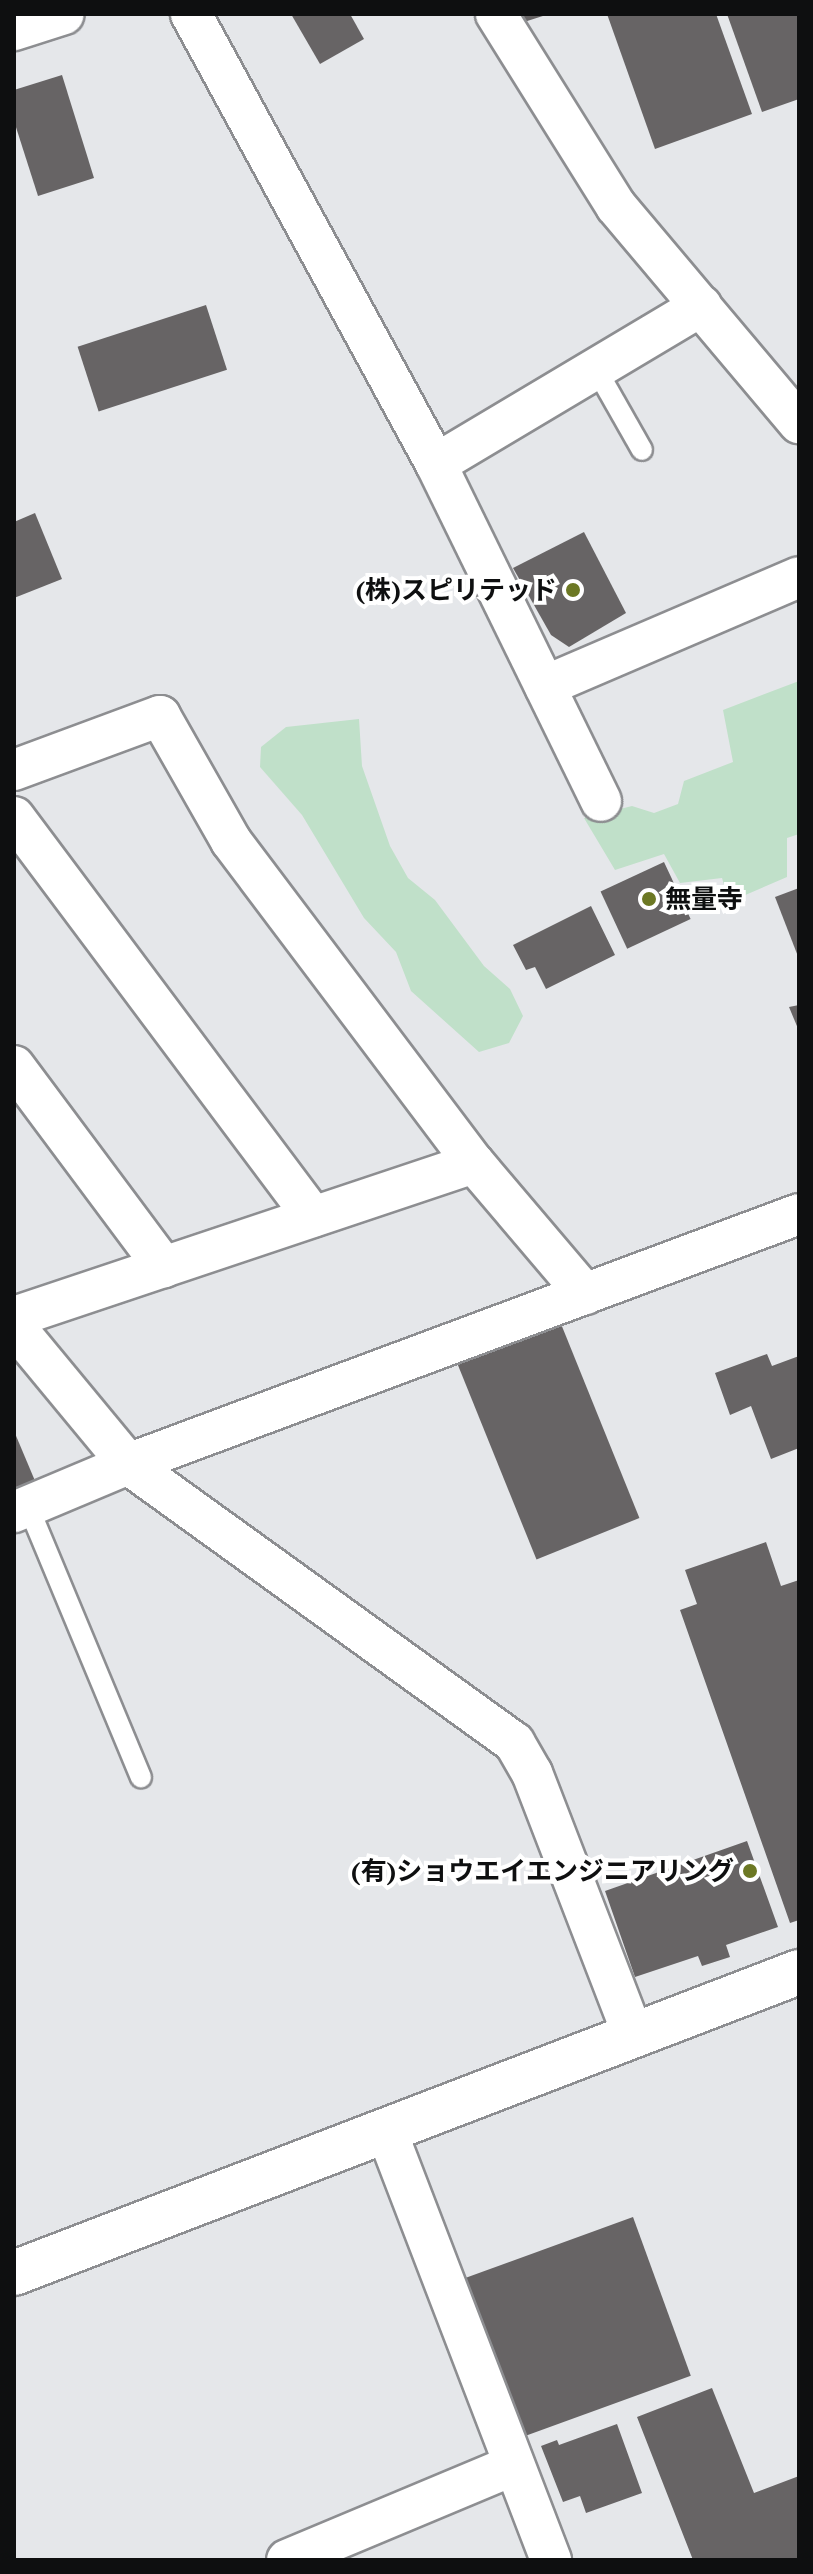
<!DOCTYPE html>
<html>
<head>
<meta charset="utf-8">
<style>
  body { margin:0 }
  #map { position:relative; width:813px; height:2574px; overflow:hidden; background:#e5e7ea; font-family:"PT Serif","Noto Sans JP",serif }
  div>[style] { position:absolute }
  .green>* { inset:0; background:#c0e0c9 }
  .building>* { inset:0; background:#676465; transform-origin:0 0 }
  .roads { filter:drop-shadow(2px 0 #8d8e91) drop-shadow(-2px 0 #8d8e91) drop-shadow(0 2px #8d8e91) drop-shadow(0 -2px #8d8e91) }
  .service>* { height:20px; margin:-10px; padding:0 10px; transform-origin:10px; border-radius:10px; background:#fff }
  .minor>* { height:40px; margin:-20px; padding:0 20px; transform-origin:20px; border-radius:20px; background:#fff }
  .tertiary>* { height:44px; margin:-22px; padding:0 22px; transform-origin:22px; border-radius:22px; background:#fff }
  .dots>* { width:22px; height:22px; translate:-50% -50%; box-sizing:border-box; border:4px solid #fff; border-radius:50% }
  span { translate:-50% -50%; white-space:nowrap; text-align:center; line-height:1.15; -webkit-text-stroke:8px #fff; paint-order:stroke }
  .poi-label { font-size:26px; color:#0e0f10; font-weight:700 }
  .right { translate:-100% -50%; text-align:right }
  .left { translate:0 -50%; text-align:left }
  .frame { position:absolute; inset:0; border:16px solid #0e0f10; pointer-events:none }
</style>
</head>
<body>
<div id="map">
  <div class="green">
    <i style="clip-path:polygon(799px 681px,799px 834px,787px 838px,787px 877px,729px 902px,722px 878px,680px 883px,664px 854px,615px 870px,584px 818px,632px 806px,654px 813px,678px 804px,684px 781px,733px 762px,723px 710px)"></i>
    <i style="clip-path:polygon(359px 719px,362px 766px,390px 846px,408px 878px,435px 900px,484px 966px,510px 989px,523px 1016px,509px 1043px,479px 1052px,411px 991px,396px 952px,364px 918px,302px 815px,260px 767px,261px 747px,286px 727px)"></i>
  </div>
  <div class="building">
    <i style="clip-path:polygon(291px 14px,350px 14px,364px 39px,320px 64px)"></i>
    <i style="clip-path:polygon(518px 14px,546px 14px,546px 15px,524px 22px)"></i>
    <i style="clip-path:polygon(607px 14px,716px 14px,752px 114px,655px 149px)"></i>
    <i style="clip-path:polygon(727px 14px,799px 14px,799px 99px,762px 112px)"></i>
    <i style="clip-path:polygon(62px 75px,94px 178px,38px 196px,14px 121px,14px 90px)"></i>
    <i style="left:206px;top:305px;width:68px;height:135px;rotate:72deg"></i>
    <i style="clip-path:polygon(35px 513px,62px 579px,14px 598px,14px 522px)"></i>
    <i style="clip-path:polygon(584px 532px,626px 613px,569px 647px,551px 635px,513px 568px)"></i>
    <i style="left:664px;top:862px;width:63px;height:70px;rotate:65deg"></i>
    <i style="clip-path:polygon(799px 888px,799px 959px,775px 897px)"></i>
    <i style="clip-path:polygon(591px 906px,615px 955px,546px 989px,535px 967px,526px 970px,513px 945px)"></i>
    <i style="clip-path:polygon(799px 1005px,799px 1031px,789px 1007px)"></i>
    <i style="left:557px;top:1314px;width:220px;height:111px;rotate:68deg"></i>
    <i style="clip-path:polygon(767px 1354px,772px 1366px,799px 1356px,799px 1448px,771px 1459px,751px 1406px,730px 1415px,715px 1373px)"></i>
    <i style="clip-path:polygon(14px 1431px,38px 1488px,14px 1498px)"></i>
    <i style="clip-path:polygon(766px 1542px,781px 1586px,799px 1580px,799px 1920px,790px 1923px,680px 1610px,697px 1604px,685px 1570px)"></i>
    <i style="clip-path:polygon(747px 1841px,778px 1927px,726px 1945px,730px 1957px,702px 1966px,698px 1956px,635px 1977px,605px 1891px)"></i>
    <i style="left:633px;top:2217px;width:169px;height:180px;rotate:70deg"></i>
    <i style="clip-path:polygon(712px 2388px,754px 2493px,799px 2476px,799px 2560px,693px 2560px,637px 2417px)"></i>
    <i style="clip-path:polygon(617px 2424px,642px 2493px,586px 2513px,580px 2496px,563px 2502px,541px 2446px,557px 2440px,559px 2445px)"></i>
  </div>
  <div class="roads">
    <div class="service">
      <i style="left:596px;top:369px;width:93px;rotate:60.4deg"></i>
      <i style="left:28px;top:1506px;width:294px;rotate:67.4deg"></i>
    </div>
    <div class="minor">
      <i style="left:191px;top:14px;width:512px;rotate:61.43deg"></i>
      <i style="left:436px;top:464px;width:375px;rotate:63.9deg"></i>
      <i style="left:496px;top:14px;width:226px;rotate:58deg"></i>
      <i style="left:616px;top:206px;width:284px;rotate:49.9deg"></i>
      <i style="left:14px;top:30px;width:52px;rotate:-17.7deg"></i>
      <i style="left:436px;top:464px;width:309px;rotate:-30.8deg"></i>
      <i style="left:545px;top:686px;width:276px;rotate:-23.2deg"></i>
      <i style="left:14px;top:770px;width:156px;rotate:-20.3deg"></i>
      <i style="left:160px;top:716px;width:144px;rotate:60.4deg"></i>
      <i style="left:231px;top:841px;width:403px;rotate:53deg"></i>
      <i style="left:474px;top:1163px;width:172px;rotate:49.7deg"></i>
      <i style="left:14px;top:817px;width:499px;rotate:53.2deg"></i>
      <i style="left:14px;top:1066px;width:251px;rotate:53.3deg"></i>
      <i style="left:14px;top:1317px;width:485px;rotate:-18.5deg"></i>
      <i style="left:14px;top:1326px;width:179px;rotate:50.4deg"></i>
      <i style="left:128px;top:1464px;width:476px;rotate:35.8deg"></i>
      <i style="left:514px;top:1742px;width:36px;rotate:60deg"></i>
      <i style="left:532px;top:1773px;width:283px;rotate:68.9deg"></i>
      <i style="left:14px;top:1512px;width:124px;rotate:-22.8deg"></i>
      <i style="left:128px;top:1464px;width:716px;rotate:-20.43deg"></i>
      <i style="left:386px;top:2130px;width:461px;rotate:69deg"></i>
      <i style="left:287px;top:2560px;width:246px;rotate:-22.7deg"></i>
    </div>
    <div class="tertiary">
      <i style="left:14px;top:2273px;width:841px;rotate:-20.98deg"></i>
    </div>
  </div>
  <div class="dots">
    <i style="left:573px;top:590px;background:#6c7824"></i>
    <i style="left:649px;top:899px;background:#6c7824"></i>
    <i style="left:750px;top:1871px;background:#6c7824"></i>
  </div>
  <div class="poi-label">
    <span class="right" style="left:557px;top:590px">(株)スピリテッド</span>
    <span class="left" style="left:665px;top:899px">無量寺</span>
    <span class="right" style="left:734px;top:1871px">(有)ショウエイエンジニアリング</span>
  </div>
  <div class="frame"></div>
</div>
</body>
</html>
